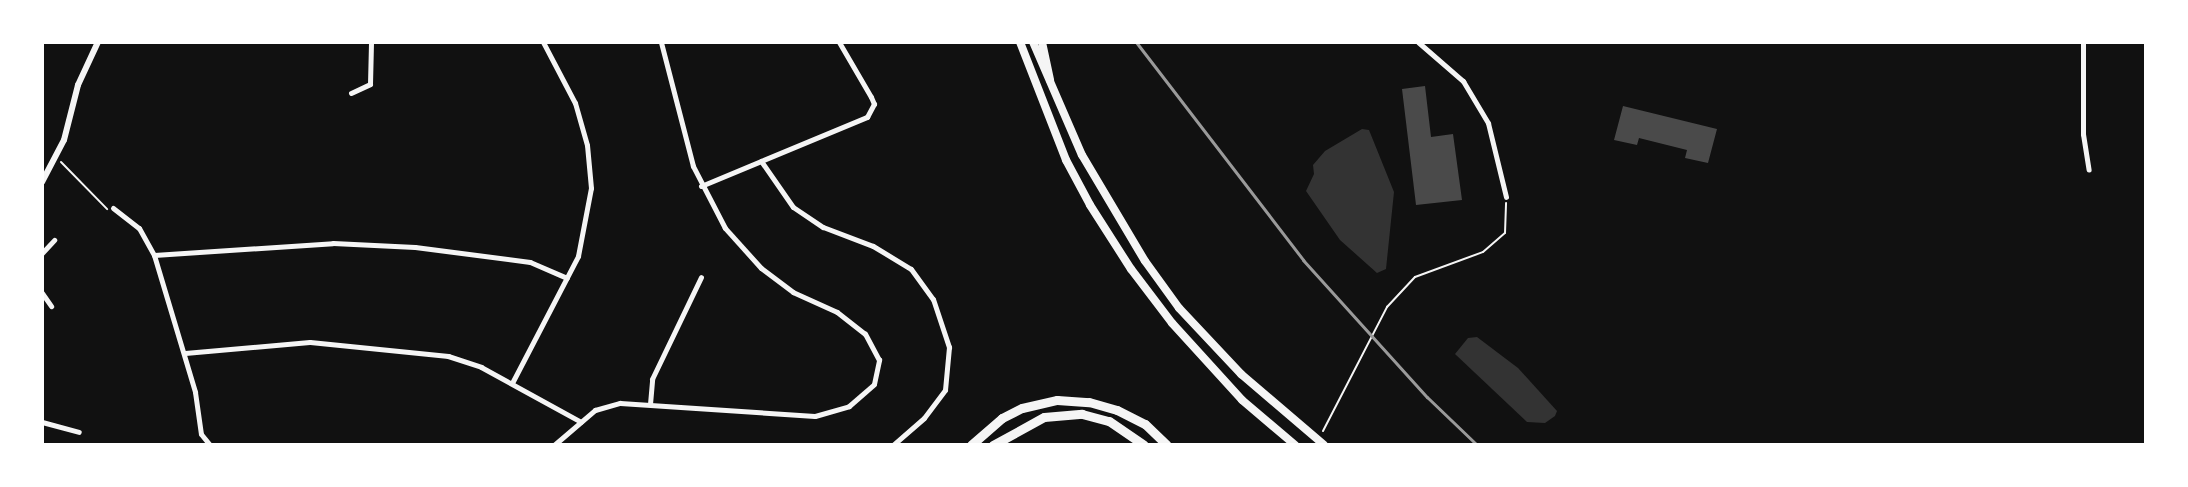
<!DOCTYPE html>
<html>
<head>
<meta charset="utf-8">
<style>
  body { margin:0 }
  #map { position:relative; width:2188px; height:487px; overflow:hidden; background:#111; font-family:Karla,sans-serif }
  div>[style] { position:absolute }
  .water>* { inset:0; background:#333 }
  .building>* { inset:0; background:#4a4a4a }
  .path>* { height:2px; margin:-1px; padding:0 1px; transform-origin:1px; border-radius:1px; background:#f5f5f5 }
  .minor>* { height:5px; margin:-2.5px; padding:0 2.5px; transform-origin:2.5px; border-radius:2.5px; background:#f5f5f5 }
  .tertiary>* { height:6px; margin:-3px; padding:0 3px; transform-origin:3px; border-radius:3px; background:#f5f5f5 }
  .trunk>* { height:8px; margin:-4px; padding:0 4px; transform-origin:4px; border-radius:4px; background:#f5f5f5 }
  .motorway>* { height:9px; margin:-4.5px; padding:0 4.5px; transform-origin:4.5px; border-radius:4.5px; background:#f5f5f5 }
  .rail>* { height:3px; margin:-1.5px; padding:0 1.5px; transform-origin:1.5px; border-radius:1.5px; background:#9a9a9a }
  span { translate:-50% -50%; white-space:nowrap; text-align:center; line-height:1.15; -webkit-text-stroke:6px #fff; paint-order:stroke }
  .frame { position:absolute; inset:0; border:44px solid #fff; pointer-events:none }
</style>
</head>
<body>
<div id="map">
  <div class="water">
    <i style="clip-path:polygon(1362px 129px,1369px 130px,1394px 192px,1386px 269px,1377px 273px,1340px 240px,1306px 191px,1314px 174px,1313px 165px,1325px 151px)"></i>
    <i style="clip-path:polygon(1477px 337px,1518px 368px,1557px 411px,1555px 416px,1545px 423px,1527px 422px,1455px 354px,1468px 338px)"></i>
  </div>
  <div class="building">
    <i style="clip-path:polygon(1425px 86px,1431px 137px,1453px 134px,1462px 200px,1416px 205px,1402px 89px)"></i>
    <i style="clip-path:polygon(1623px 106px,1717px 129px,1708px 163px,1685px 158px,1687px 150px,1639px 138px,1637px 145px,1614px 140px)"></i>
  </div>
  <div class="path">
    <i style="left:61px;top:162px;width:66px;rotate:45.6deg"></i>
    <i style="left:1323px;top:431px;width:140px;rotate:-62.7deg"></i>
    <i style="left:1387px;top:307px;width:41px;rotate:-47deg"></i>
    <i style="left:1415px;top:277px;width:72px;rotate:-20.2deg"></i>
    <i style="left:1483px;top:252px;width:29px;rotate:-41deg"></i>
    <i style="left:1505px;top:233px;width:30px;rotate:-88deg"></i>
  </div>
  <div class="minor">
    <i style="left:1418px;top:42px;width:60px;rotate:40.9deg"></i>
    <i style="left:1463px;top:81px;width:49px;rotate:59.2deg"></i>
    <i style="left:1488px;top:123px;width:76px;rotate:76.3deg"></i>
    <i style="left:2083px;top:42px;width:92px;rotate:90deg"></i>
    <i style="left:2083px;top:134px;width:36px;rotate:81deg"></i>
    <i style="left:351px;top:93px;width:21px;rotate:-25deg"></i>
    <i style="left:370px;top:84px;width:42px;rotate:-88.6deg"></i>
    <i style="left:761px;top:161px;width:56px;rotate:55.2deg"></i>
    <i style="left:793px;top:207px;width:36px;rotate:34deg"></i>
    <i style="left:823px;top:227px;width:53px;rotate:20.8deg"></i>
    <i style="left:873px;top:246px;width:44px;rotate:31.2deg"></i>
    <i style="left:911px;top:269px;width:37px;rotate:54deg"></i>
    <i style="left:933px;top:299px;width:51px;rotate:71.6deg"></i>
    <i style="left:949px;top:347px;width:43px;rotate:95.3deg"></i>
    <i style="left:945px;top:390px;width:35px;rotate:127deg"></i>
    <i style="left:924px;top:418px;width:41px;rotate:138.9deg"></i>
    <i style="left:701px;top:186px;width:180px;rotate:-22.6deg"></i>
    <i style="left:867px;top:117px;width:15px;rotate:-62deg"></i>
    <i style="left:874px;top:104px;width:8px;rotate:-113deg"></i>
    <i style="left:871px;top:97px;width:64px;rotate:-120.2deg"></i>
    <i style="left:113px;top:208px;width:33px;rotate:38deg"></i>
    <i style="left:139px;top:228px;width:31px;rotate:61deg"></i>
    <i style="left:154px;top:255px;width:143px;rotate:73.3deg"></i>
    <i style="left:195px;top:392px;width:42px;rotate:81.9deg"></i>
    <i style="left:201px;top:434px;width:14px;rotate:51deg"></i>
    <i style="left:42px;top:253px;width:18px;rotate:-47deg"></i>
    <i style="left:154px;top:255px;width:179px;rotate:-3.8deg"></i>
    <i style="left:333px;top:243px;width:82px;rotate:2.8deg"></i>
    <i style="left:415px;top:247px;width:116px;rotate:7.4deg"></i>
    <i style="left:530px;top:262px;width:40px;rotate:23.4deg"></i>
    <i style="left:42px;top:293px;width:16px;rotate:55deg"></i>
    <i style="left:185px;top:353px;width:125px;rotate:-5deg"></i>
    <i style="left:310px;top:342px;width:139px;rotate:5.8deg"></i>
    <i style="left:448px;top:356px;width:35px;rotate:18deg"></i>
    <i style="left:481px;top:367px;width:114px;rotate:28.8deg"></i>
    <i style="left:512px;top:383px;width:143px;rotate:-62.5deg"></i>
    <i style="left:578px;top:256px;width:69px;rotate:-79.2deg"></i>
    <i style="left:591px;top:188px;width:43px;rotate:-95.3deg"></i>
    <i style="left:587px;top:145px;width:44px;rotate:-105.9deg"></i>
    <i style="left:575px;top:103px;width:69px;rotate:-117.7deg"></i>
    <i style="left:650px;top:404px;width:25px;rotate:-85deg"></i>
    <i style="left:652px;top:379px;width:113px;rotate:-64.3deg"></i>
    <i style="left:42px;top:422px;width:38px;rotate:15deg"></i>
    <i style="left:554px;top:445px;width:54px;rotate:-40.5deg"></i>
    <i style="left:595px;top:410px;width:26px;rotate:-16deg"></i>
    <i style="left:620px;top:403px;width:195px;rotate:3.8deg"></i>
    <i style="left:815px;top:416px;width:35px;rotate:-16deg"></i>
    <i style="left:849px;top:406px;width:33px;rotate:-41deg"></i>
    <i style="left:874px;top:384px;width:25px;rotate:-78deg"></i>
    <i style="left:879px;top:360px;width:30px;rotate:-118deg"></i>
    <i style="left:865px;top:334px;width:36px;rotate:-142deg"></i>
    <i style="left:837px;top:312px;width:48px;rotate:-155.6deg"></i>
    <i style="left:793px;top:292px;width:40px;rotate:-143deg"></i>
    <i style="left:761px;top:268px;width:54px;rotate:-132deg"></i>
    <i style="left:725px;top:228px;width:70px;rotate:-117.3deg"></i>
    <i style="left:693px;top:166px;width:128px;rotate:-104.5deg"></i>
  </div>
  <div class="tertiary">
    <i style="left:42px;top:182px;width:47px;rotate:-62.4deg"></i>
    <i style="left:64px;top:140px;width:57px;rotate:-75.7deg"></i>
    <i style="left:78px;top:85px;width:47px;rotate:-65.1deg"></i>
  </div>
  <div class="trunk">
    <i style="left:1020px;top:42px;width:127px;rotate:68.7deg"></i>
    <i style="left:1066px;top:160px;width:51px;rotate:61.9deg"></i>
    <i style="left:1090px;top:205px;width:76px;rotate:57.4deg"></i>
    <i style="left:1131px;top:269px;width:68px;rotate:52.8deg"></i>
    <i style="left:1172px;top:323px;width:104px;rotate:47.7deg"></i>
    <i style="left:1242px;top:400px;width:70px;rotate:40.3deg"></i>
    <i style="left:1033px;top:42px;width:123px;rotate:66.6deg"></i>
    <i style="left:1082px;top:155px;width:123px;rotate:59.3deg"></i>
    <i style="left:1145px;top:261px;width:58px;rotate:54.1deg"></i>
    <i style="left:1179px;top:308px;width:91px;rotate:46.8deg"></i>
    <i style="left:1241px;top:374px;width:109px;rotate:40.5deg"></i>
    <i style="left:1042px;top:42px;width:39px;rotate:78deg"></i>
  </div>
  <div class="motorway">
    <i style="left:971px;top:445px;width:41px;rotate:-41.1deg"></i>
    <i style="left:1002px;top:418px;width:22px;rotate:-27deg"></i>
    <i style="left:1022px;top:408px;width:36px;rotate:-13deg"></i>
    <i style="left:1057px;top:400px;width:32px;rotate:4deg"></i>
    <i style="left:1089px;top:402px;width:29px;rotate:16deg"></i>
    <i style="left:1117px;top:410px;width:31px;rotate:27deg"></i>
    <i style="left:1145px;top:424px;width:30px;rotate:44deg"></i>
    <i style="left:993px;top:445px;width:58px;rotate:-28.8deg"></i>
    <i style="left:1044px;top:417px;width:38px;rotate:-5deg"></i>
    <i style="left:1082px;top:414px;width:28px;rotate:15deg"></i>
    <i style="left:1109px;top:421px;width:42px;rotate:34.4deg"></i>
  </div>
  <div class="rail">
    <i style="left:1136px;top:42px;width:275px;rotate:52.5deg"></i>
    <i style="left:1303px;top:260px;width:185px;rotate:47.9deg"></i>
    <i style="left:1427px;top:397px;width:69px;rotate:43.8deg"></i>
  </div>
  <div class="frame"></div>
</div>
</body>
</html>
